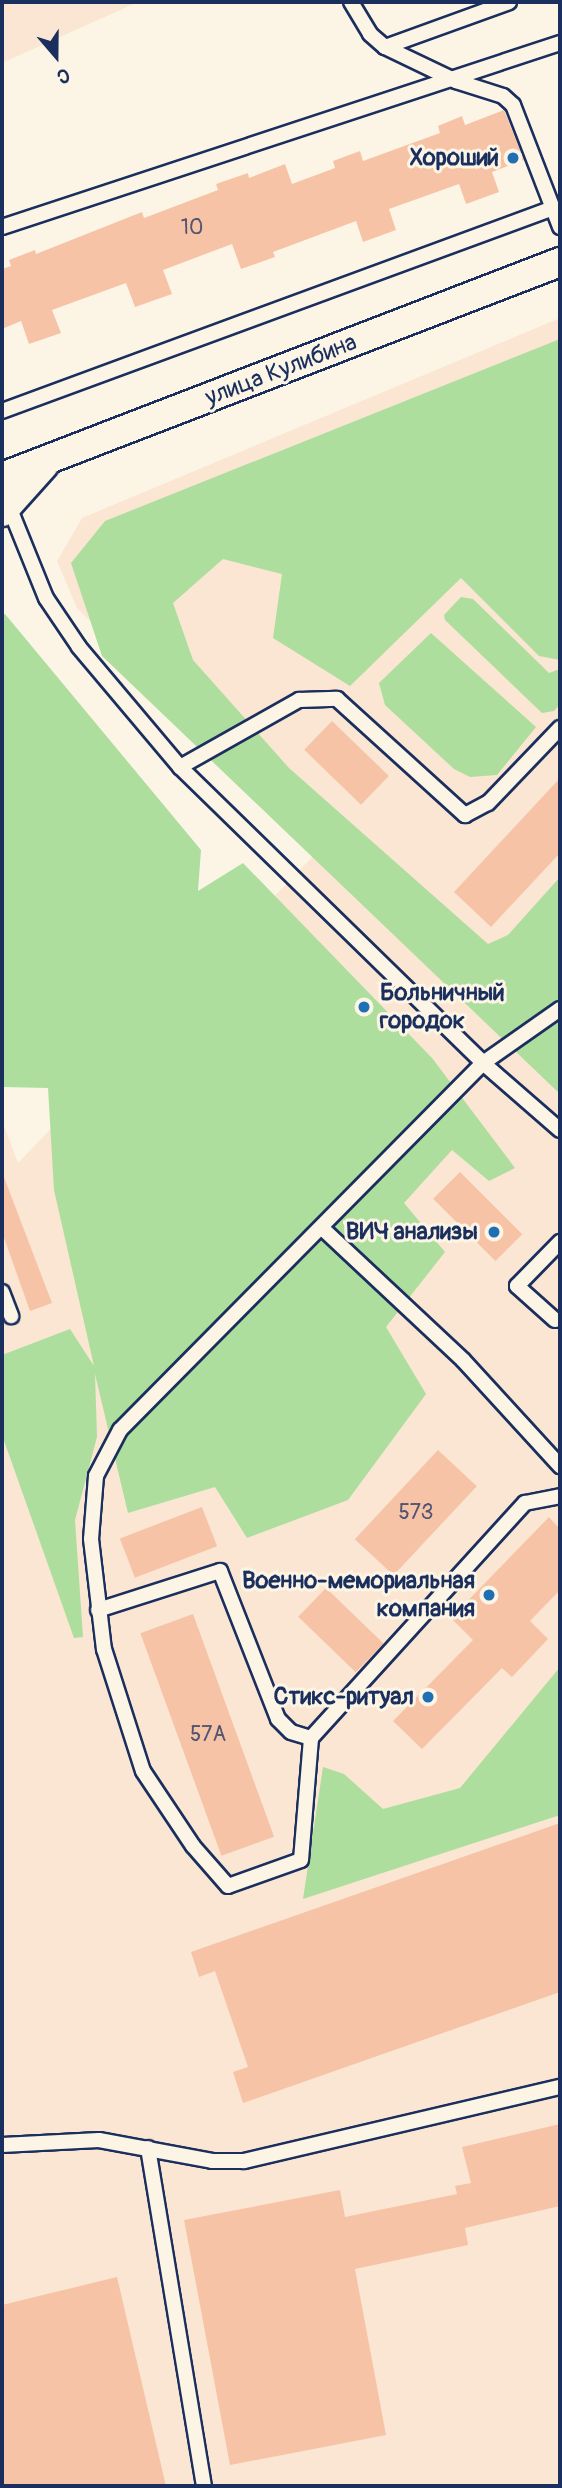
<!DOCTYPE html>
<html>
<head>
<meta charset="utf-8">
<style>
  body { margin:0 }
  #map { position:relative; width:562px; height:2488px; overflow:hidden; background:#fcf5e5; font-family:Pangolin,sans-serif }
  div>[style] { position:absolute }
  .built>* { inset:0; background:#fae6d2 }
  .green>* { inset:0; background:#adde9e }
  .building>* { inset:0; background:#f7c3a7; transform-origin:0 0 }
  .roads { filter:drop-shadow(2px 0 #1b2f5e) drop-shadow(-2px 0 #1b2f5e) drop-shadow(0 2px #1b2f5e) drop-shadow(0 -2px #1b2f5e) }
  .service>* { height:14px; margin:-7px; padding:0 7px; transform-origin:7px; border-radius:7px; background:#fcf5e5 }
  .minor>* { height:28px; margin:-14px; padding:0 14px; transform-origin:14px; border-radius:14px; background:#fcf5e5 }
  .dots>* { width:19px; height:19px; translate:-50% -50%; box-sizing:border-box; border:4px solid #fcf5e5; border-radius:50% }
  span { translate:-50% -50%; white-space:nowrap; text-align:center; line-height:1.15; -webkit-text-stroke:6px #fcf5e5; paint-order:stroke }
  .number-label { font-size:21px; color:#525470 }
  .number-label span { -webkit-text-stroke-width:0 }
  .poi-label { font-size:24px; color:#1b2f5e; font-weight:700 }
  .right { translate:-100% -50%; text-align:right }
  .left { translate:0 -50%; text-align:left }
  .street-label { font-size:24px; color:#1b2f5e }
  .frame { position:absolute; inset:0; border:4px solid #1b2f5e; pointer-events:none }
  .north { position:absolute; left:21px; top:21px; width:70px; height:70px; -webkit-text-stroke:5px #fcf5e5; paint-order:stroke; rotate:160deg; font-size:19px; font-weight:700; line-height:28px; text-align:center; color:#1b2f5e }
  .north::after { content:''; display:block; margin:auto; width:24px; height:32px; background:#1b2f5e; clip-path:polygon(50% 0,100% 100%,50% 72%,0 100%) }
</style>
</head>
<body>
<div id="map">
  <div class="built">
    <i style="clip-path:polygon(2px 2px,138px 2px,2px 63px)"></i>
    <i style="clip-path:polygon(560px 318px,560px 2486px,2px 2486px,2px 1120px,18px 1163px,319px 850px,77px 608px,57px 561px,82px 518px)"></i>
  </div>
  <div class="green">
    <i style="clip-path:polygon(560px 339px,560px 660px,539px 656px,461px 578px,350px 686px,273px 638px,282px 574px,223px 559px,173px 603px,193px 660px,289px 768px,488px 944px,508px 935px,560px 877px,560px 1094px,102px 656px,71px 563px,105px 521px)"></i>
    <i style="clip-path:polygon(461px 597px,473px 599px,549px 673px,560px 669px,560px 704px,554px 711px,542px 713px,445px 620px,444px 615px)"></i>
    <i style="clip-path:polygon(5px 614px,201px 850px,198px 891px,243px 863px,432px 1058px,515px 1168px,489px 1181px,452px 1150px,404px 1203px,445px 1252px,386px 1327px,426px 1394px,348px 1500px,247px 1538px,215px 1487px,128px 1513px,95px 1374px,97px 1437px,75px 1520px,83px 1637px,74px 1638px,2px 1435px,2px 1355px,70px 1329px,94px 1366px,54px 1190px,48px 1088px,2px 1087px,2px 615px)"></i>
    <i style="clip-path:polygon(431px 633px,536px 727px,497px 775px,470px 777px,454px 769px,385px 705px,379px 683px)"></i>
    <i style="clip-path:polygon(560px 1667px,560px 1815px,303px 1899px,323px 1767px,344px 1774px,383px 1809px,460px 1788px)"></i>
  </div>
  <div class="building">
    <i style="clip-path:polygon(504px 110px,524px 160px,492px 172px,499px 192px,466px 204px,459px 184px,389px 209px,396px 230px,363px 242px,356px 221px,273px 252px,275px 257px,241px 269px,232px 244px,163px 270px,172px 294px,135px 307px,126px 283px,52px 310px,61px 333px,29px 344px,21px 321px,2px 329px,2px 269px,11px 266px,9px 260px,35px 250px,36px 254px,142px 212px,144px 218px,218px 190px,216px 184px,248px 173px,249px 178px,285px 164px,292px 184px,335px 168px,333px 161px,360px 151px,363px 161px,440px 133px,438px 126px,462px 116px,465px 125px)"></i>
    <i style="left:332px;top:721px;width:79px;height:40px;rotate:44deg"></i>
    <i style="clip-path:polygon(560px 778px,560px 853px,491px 927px,454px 892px)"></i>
    <i style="clip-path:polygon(2px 1172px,52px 1303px,30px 1311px,2px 1232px)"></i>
    <i style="left:460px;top:1172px;width:88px;height:38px;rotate:45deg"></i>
    <i style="left:438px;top:1450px;width:53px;height:122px;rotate:43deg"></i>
    <i style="left:202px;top:1507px;width:42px;height:88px;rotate:69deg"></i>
    <i style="clip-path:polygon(549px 1517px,560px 1529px,560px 1590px,530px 1621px,548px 1639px,512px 1677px,502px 1668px,422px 1749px,393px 1721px,473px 1640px,451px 1618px)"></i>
    <i style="left:326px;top:1588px;width:80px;height:40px;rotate:44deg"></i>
    <i style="left:193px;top:1614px;width:237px;height:56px;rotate:70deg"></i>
    <i style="clip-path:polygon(560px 1823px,560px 1992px,243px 2103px,233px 2072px,248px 2067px,215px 1971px,199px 1977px,191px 1952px)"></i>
    <i style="clip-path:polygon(560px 2124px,560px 2206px,465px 2228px,468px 2245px,355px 2269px,386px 2435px,230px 2465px,184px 2220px,340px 2190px,345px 2217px,457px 2194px,455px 2186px,471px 2183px,462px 2147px)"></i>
    <i style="clip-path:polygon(117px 2277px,166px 2486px,2px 2486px,2px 2305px)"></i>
  </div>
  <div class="roads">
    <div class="service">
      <i style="left:351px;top:2px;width:37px;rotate:59deg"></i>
      <i style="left:370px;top:34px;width:20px;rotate:41deg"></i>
      <i style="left:385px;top:47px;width:79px;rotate:25.6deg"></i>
      <i style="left:456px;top:81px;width:49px;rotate:17.7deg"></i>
      <i style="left:503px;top:96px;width:13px;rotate:42deg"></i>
      <i style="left:513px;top:105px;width:131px;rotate:68.9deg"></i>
      <i style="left:385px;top:47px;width:132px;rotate:-19.9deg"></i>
      <i style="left:2px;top:227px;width:588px;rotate:-18.25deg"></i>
      <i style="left:2px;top:411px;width:587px;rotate:-20.22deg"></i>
      <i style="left:8px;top:504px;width:101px;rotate:68deg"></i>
      <i style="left:46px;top:598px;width:59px;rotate:56deg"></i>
      <i style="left:79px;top:647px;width:157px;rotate:49.9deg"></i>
      <i style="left:180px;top:767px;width:424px;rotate:44.3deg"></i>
      <i style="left:483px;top:1063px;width:102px;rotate:41deg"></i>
      <i style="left:180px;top:767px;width:137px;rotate:-29.4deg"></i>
      <i style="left:299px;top:700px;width:38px;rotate:-2deg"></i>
      <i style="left:337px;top:699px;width:173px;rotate:42.2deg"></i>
      <i style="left:465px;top:815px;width:26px;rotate:-28deg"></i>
      <i style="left:488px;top:803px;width:104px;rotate:-46.2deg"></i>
      <i style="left:560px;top:1009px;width:94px;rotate:145deg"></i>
      <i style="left:483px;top:1063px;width:516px;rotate:134.69deg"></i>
      <i style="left:120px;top:1430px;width:52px;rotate:117.6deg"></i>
      <i style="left:96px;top:1476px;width:63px;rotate:94.5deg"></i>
      <i style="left:91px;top:1539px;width:111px;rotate:83.3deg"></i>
      <i style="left:104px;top:1649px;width:128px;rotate:72.3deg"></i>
      <i style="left:143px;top:1771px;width:90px;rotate:56.3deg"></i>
      <i style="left:193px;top:1846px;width:53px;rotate:48.8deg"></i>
      <i style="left:228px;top:1886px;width:77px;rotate:-19.6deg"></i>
      <i style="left:301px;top:1860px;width:122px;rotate:-85.3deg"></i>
      <i style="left:311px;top:1738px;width:318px;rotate:-47.7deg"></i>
      <i style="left:525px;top:1503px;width:36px;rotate:-11deg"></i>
      <i style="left:322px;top:1228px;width:193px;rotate:43.1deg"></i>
      <i style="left:463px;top:1360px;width:144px;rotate:47.5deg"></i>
      <i style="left:2px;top:1292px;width:26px;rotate:69deg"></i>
      <i style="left:555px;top:1320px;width:51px;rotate:-138.2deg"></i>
      <i style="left:517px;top:1286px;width:62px;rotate:-45.7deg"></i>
      <i style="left:98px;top:1610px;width:128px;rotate:-17.7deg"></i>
      <i style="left:220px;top:1571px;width:159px;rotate:68.6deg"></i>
      <i style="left:278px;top:1719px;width:18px;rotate:45deg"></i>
      <i style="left:291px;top:1732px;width:21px;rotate:17deg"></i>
      <i style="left:2px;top:2145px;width:97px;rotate:-3deg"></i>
      <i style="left:99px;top:2140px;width:115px;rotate:10.5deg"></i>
      <i style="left:212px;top:2161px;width:32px"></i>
      <i style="left:244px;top:2161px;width:325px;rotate:-13.2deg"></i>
      <i style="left:148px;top:2148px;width:343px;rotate:80.6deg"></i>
    </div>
    <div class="minor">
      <i style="left:2px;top:477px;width:598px;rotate:-21.07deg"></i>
      <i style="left:2px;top:512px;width:63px;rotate:-48.2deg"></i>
    </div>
  </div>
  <div class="dots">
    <i style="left:513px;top:158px;background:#1f6fb2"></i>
    <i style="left:364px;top:1007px;background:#1f6fb2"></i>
    <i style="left:494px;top:1232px;background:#1f6fb2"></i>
    <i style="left:489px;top:1595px;background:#1f6fb2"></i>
    <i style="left:428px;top:1697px;background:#1f6fb2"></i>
  </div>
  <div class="number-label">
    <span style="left:192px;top:228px">10</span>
    <span style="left:416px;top:1513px">57З</span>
    <span style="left:208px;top:1735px">57А</span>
  </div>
  <div class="poi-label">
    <span class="right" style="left:499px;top:158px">Хороший</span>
    <span class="left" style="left:380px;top:1007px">Больничный<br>городок</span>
    <span class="right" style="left:478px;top:1232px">ВИЧ анализы</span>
    <span class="right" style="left:475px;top:1595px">Военно-мемориальная<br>компания</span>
    <span class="right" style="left:414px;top:1697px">Стикс-ритуал</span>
  </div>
  <div class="street-label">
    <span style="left:281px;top:370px;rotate:-21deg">улица Кулибина</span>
  </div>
  <div class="frame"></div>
  <div class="north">С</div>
</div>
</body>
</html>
